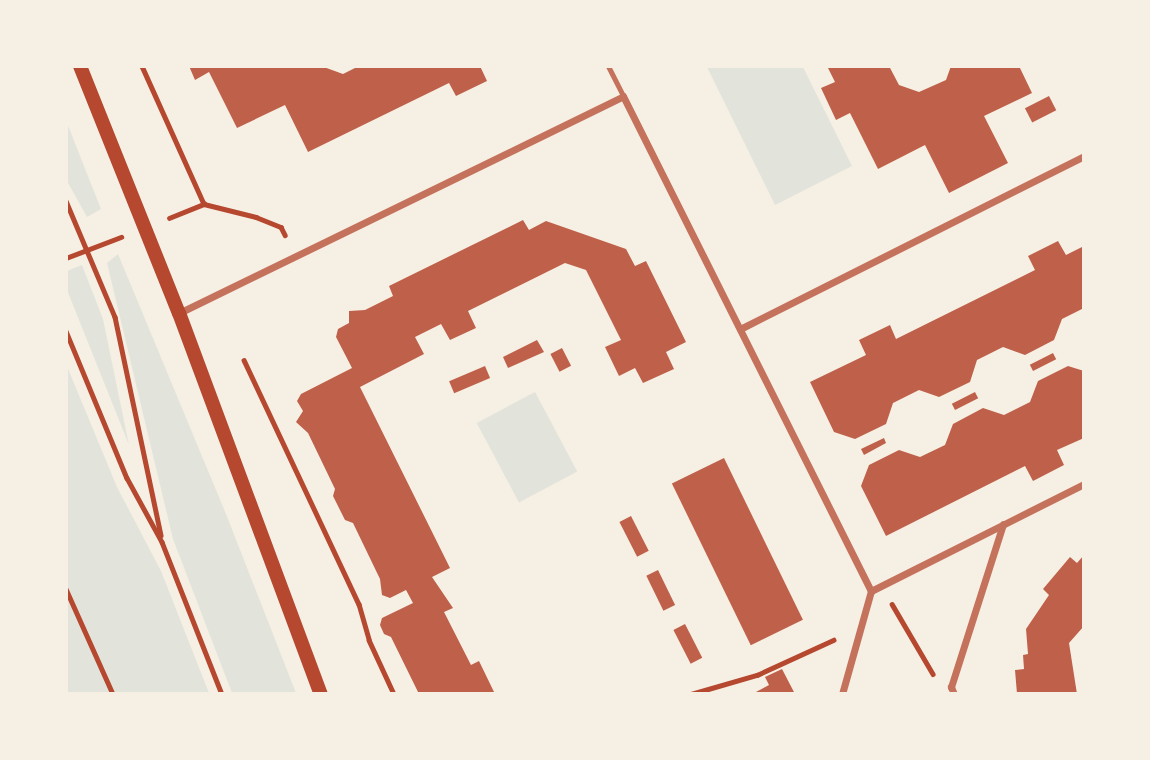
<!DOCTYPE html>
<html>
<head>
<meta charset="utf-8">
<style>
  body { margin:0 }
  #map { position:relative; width:1150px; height:760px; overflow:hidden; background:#f6efe4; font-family:Lora,serif }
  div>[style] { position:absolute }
  .green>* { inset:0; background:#e2e4dc; transform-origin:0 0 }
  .building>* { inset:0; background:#bf614a; transform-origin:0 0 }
  .path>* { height:4.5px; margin:-2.25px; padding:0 2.25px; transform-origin:2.25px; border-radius:2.25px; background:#b5482f }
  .service>* { height:5px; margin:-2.5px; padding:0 2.5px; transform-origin:2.5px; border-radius:2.5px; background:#c5725c }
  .minor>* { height:7px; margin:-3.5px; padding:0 3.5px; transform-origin:3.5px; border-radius:3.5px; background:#c5725c }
  .secondary>* { height:14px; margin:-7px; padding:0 7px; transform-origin:7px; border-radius:7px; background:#b5482f }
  span { translate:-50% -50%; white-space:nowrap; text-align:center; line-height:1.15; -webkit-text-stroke:6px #f6efe4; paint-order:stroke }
  .frame { position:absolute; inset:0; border:68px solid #f6efe4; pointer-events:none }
</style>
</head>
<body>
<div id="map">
  <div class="green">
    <i style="clip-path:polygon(707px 67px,803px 67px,852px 166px,775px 205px)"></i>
    <i style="clip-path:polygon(67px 123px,101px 209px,87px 217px,67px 181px)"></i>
    <i style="clip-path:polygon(118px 254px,226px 514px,296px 693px,232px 693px,173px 539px,107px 263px)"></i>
    <i style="clip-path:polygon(82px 265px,103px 319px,129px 445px,67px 290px,67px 271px)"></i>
    <i style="clip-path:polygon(66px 364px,117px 487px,161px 571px,209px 693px,67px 693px)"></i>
    <i style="left:535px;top:392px;width:90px;height:66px;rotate:62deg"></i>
  </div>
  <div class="building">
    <i style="clip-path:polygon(189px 66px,321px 66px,343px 74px,359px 66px,480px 66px,487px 81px,456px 96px,449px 83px,308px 152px,285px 105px,237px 128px,209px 72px,195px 80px)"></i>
    <i style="clip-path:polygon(827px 66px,889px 66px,899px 85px,919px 92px,946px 80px,951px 66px,1019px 66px,1032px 93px,984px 116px,1008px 163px,949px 193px,925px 145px,878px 169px,850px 113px,836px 120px,821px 88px,835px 82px)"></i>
    <i style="left:1049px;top:96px;width:16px;height:27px;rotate:63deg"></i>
    <i style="clip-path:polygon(523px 220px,529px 230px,546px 221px,626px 249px,635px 266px,646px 261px,686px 342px,666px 352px,674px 369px,643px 383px,635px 368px,619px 376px,605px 347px,621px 340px,586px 270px,565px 263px,468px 311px,476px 328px,450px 340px,441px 324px,415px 337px,424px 354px,360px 387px,450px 568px,432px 577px,453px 608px,444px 612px,471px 665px,479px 661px,495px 694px,419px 694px,391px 637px,384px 634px,380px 625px,382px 618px,413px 603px,406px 590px,390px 598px,382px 595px,380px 579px,353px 523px,345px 520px,333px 496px,335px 489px,308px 433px,296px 422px,303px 411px,297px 401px,301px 394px,352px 368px,336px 337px,338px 329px,349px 323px,349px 311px,365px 310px,393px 296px,389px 286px)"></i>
    <i style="clip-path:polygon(1058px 241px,1066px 255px,1084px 246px,1084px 308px,1062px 319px,1054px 340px,1025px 355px,1003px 347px,977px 360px,970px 382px,939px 397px,919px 390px,893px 403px,886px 424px,855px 439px,834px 432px,810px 382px,866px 355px,859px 340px,890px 325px,896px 339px,1035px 270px,1028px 256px)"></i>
    <i style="clip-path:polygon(537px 340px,544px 352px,508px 368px,503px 357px)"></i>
    <i style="left:562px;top:348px;width:20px;height:13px;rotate:63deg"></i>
    <i style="left:1053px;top:353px;width:7px;height:26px;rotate:63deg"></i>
    <i style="left:485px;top:366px;width:13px;height:39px;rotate:67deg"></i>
    <i style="clip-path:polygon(1068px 366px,1084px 371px,1084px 438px,1057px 450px,1064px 465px,1033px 481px,1025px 466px,886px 536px,861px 486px,869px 465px,899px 450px,920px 457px,945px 445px,953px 424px,983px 408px,1004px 415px,1030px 402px,1038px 381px)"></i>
    <i style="left:975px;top:392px;width:7px;height:26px;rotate:63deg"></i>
    <i style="clip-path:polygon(884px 438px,886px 443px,864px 455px,861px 449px)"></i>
    <i style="left:724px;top:458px;width:180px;height:58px;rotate:64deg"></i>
    <i style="left:631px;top:516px;width:39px;height:13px;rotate:63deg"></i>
    <i style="clip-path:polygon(1084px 555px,1084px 626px,1069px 643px,1077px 694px,1017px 694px,1015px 670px,1024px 669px,1023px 655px,1028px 654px,1026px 629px,1049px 595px,1043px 589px,1070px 557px,1077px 563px)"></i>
    <i style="left:658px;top:570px;width:39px;height:13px;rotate:64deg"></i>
    <i style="left:685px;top:624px;width:38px;height:13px;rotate:63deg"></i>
    <i style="clip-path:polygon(782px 669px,795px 694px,752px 694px,769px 685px,765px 677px)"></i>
  </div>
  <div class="path">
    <i style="left:142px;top:66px;width:151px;rotate:65.8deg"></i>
    <i style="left:66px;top:201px;width:126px;rotate:67.1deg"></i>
    <i style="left:115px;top:317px;width:223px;rotate:78.1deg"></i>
    <i style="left:169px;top:218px;width:38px;rotate:-22deg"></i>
    <i style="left:204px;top:204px;width:54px;rotate:14deg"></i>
    <i style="left:256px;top:217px;width:27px;rotate:22deg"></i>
    <i style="left:281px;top:227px;width:9px;rotate:63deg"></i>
    <i style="left:66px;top:258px;width:59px;rotate:-20.9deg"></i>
    <i style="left:66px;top:331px;width:159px;rotate:67.5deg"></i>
    <i style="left:127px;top:478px;width:73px;rotate:61.3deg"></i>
    <i style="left:162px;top:542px;width:163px;rotate:68.5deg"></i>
    <i style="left:244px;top:360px;width:270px;rotate:64.8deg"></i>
    <i style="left:359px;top:604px;width:37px;rotate:74deg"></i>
    <i style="left:369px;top:640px;width:60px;rotate:65.2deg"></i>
    <i style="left:66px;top:589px;width:115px;rotate:65.9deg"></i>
    <i style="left:892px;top:604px;width:81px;rotate:59.6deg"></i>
    <i style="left:691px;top:694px;width:69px;rotate:-16.1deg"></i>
    <i style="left:757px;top:675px;width:84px;rotate:-24.7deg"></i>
  </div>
  <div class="service">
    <i style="left:608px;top:66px;width:34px;rotate:63deg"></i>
  </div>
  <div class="minor">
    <i style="left:179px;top:313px;width:494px;rotate:-26deg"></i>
    <i style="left:623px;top:96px;width:554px;rotate:63.39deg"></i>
    <i style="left:740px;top:329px;width:385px;rotate:-26.7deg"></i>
    <i style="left:871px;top:591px;width:238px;rotate:-26.7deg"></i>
    <i style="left:842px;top:694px;width:107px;rotate:-74.3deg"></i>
    <i style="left:954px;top:694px;width:8px;rotate:-113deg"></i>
    <i style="left:951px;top:687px;width:171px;rotate:-72.3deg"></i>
  </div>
  <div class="secondary">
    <i style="left:80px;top:66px;width:266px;rotate:68.2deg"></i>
    <i style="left:179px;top:313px;width:407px;rotate:69.6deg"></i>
  </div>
  <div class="frame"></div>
</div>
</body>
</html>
